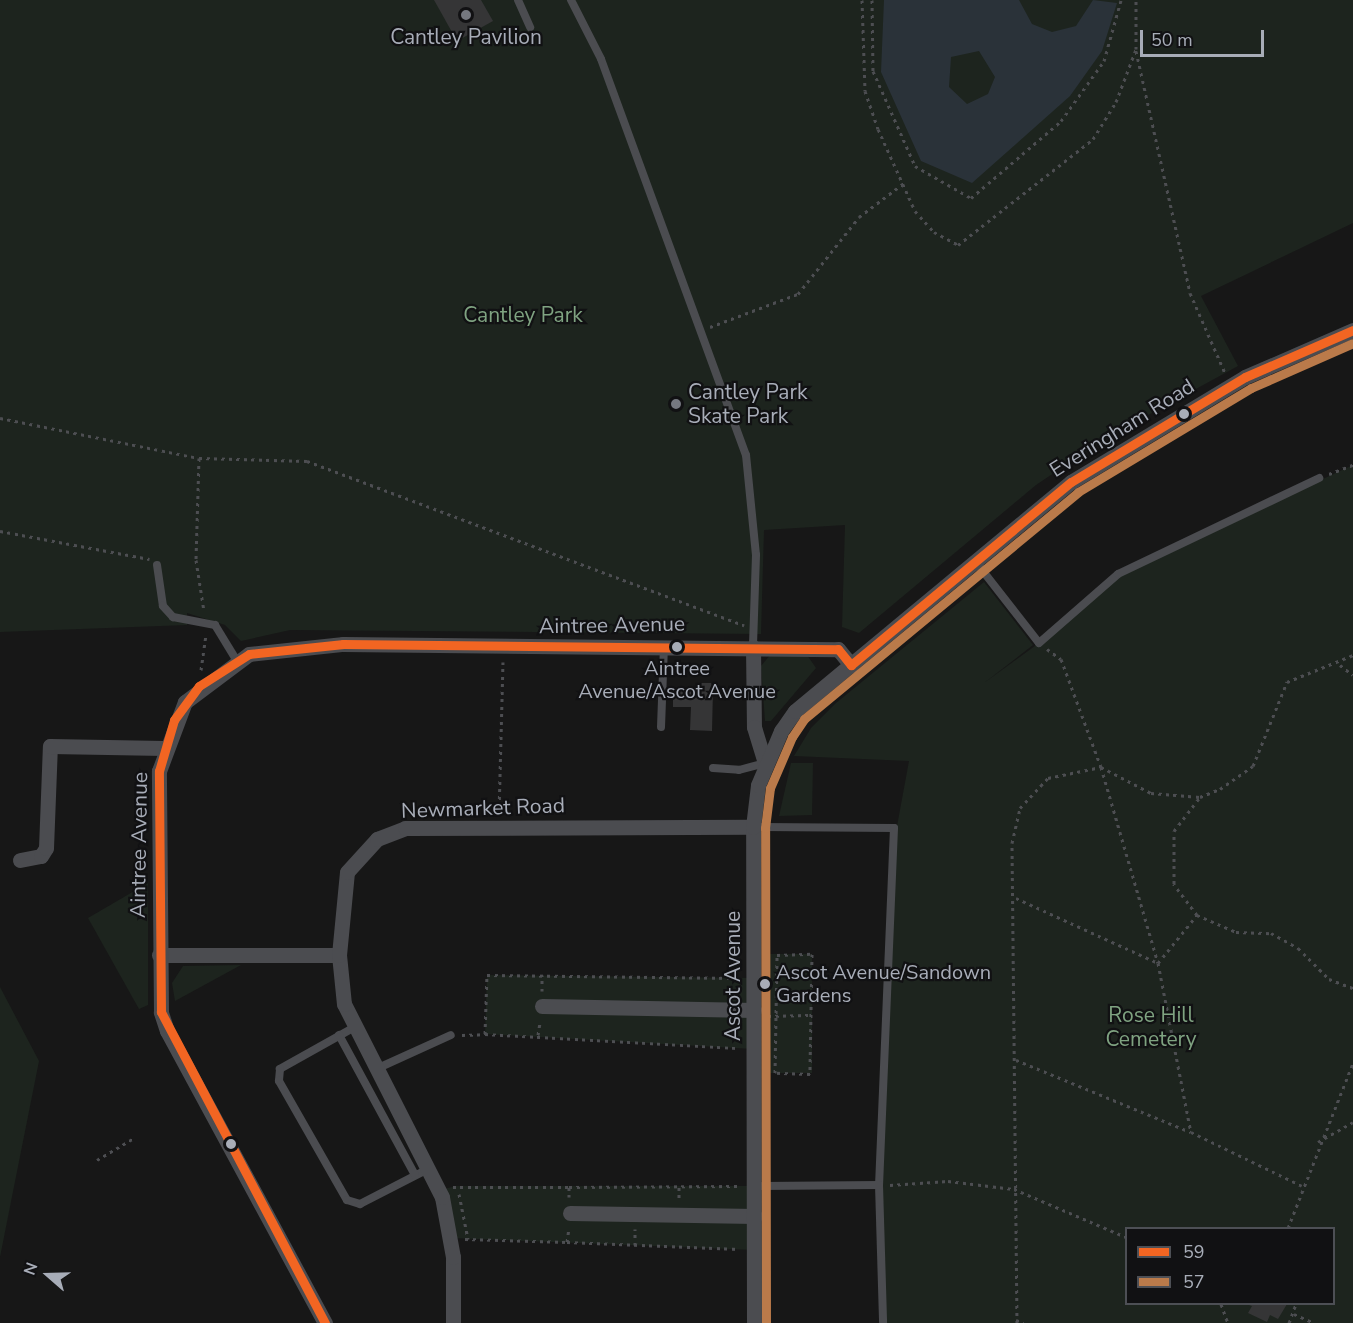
<!DOCTYPE html>
<html>
<head>
<meta charset="utf-8">
<style>
  body { margin:0 }
  #map { position:relative; width:1353px; height:1323px; overflow:hidden; background:#171717; font-family:"Nunito Sans",sans-serif }
  div>[style] { position:absolute }
  .green>* { inset:0; background:#1d241e; transform-origin:0 0 }
  .water>* { inset:0; background:#2a3239 }
  .building>* { inset:0; background:#353536 }
  .path>* { height:3px; margin-top:-1.5px; transform-origin:0; background:repeating-linear-gradient(90deg,#4d4e52 0 3px,transparent 0 7.5px) }
  .service>* { height:8px; margin:-4px; padding:0 4px; transform-origin:4px; border-radius:4px; background:#4b4c50 }
  .minor>* { height:15px; margin:-7.5px; padding:0 7.5px; transform-origin:7.5px; border-radius:7.5px; background:#4b4c50 }
  .bus-1>* { height:9px; margin:-4.5px; padding:0 4.5px; transform-origin:4.5px; border-radius:4.5px; background:#f26522 }
  .bus-2>* { height:9px; margin:-4.5px; padding:0 4.5px; transform-origin:4.5px; border-radius:4.5px; background:#ba7a4a }
  .dots>* { width:16px; height:16px; translate:-50% -50%; box-sizing:border-box; border:3px solid #111113; border-radius:50% }
  span { translate:-50% -50%; white-space:nowrap; text-align:center; line-height:1.15; -webkit-text-stroke:4.5px #111113; paint-order:stroke }
  .bus-label { font-size:20px; color:#a8adb8 }
  .left { translate:0 -50%; text-align:left }
  .poi-label { font-size:21px; color:#a8adb8 }
  .park-label { font-size:21px; color:#7fa381 }
  .street-label { font-size:21px; color:#a8adb8 }
  .legend { position:absolute; left:1125px; top:1227px; width:210px; height:78px; box-sizing:border-box; background:#111113; border:2px solid #4d4f55; margin:0; padding:8px 10px; list-style:none; font-size:18px; color:#a8adb8 }
  .legend li { display:flex; align-items:center; gap:12px; height:30px }
  .legend b { width:30px; border:2px solid #4d4f55 }
  .north { position:absolute; left:18px; top:1245px; width:60px; height:60px; -webkit-text-stroke:4px #111113; paint-order:stroke; rotate:290deg; font-size:16px; font-weight:700; line-height:24px; text-align:center; color:#a8adb8 }
  .north::after { content:''; display:block; margin:auto; width:21px; height:27px; background:#a8adb8; clip-path:polygon(50% 0,100% 100%,50% 72%,0 100%) }
  .scale { position:absolute; left:1140px; top:30px; width:124px; height:27px; box-sizing:border-box; border:3px solid #a8adb8; border-top:0; padding-left:8px; font-size:18px; line-height:21px; white-space:nowrap; color:#a8adb8; -webkit-text-stroke:4px #111113; paint-order:stroke }
</style>
</head>
<body>
<div id="map">
  <div class="green">
    <i style="clip-path:polygon(0 0,1353px 0,1353px 223px,1201px 296px,1238px 366px,1106px 438px,1036px 485px,859px 633px,842px 627px,845px 525px,764px 530px,761px 634px,290px 630px,241px 641px,225px 625px,187px 613px,187px 625px,0 632px)"></i>
    <i style="clip-path:polygon(evenodd,1353px 465px,1353px 1323px,883px 1323px,879px 1185px,895px 837px,909px 761px,794px 756px,811px 728px,836px 703px,984px 582px,1033px 645px,984px 683px,1039px 643px,1118px 574px,1353px 465px,1126px 1228px,1334px 1228px,1334px 1304px,1126px 1304px,1126px 1228px)"></i>
    <i style="clip-path:polygon(771px 654px,807px 655px,816px 668px,771px 721px,765px 721px,761px 666px)"></i>
    <i style="clip-path:polygon(791px 763px,813px 763px,812px 815px,779px 816px)"></i>
    <i style="clip-path:polygon(148px 883px,148px 1005px,139px 1009px,88px 918px)"></i>
    <i style="left:770px;top:954px;width:42px;height:119px"></i>
    <i style="clip-path:polygon(241px 965px,175px 1001px,172px 983px,183px 966px)"></i>
    <i style="clip-path:polygon(487px 975px,755px 978px,753px 1049px,485px 1034px)"></i>
    <i style="clip-path:polygon(0 987px,39px 1061px,0 1257px)"></i>
    <i style="clip-path:polygon(456px 1186px,756px 1186px,754px 1250px,451px 1238px,440px 1190px)"></i>
  </div>
  <div class="water">
    <i style="clip-path:polygon(evenodd,884px 0,1019px 0,1032px 24px,1052px 32px,1076px 26px,1093px 0,1117px 3px,1102px 51px,1070px 96px,972px 183px,921px 161px,881px 72px,884px 0,979px 51px,995px 77px,988px 94px,967px 104px,949px 87px,951px 57px,979px 51px)"></i>
  </div>
  <div class="building">
    <i style="clip-path:polygon(434px 0,481px 0,493px 21px,457px 41px)"></i>
    <i style="clip-path:polygon(698px 683px,711px 683px,713px 689px,712px 731px,690px 730px,691px 707px,673px 707px,673px 690px,698px 691px)"></i>
    <i style="clip-path:polygon(1246px 1304px,1287px 1304px,1278px 1319px,1270px 1315px,1267px 1322px,1248px 1313px,1252px 1306px)"></i>
  </div>
  <div class="path">
    <i style="left:862px;top:0;width:91px;rotate:88.1deg"></i>
    <i style="left:865px;top:91px;width:40px;rotate:71.1deg"></i>
    <i style="left:878px;top:129px;width:90px;rotate:65.7deg"></i>
    <i style="left:915px;top:211px;width:28px;rotate:48deg"></i>
    <i style="left:934px;top:232px;width:27px;rotate:28deg"></i>
    <i style="left:958px;top:245px;width:172px;rotate:-38.1deg"></i>
    <i style="left:1093px;top:139px;width:44px;rotate:-58.1deg"></i>
    <i style="left:1116px;top:102px;width:57px;rotate:-69.3deg"></i>
    <i style="left:1136px;top:49px;width:49px;rotate:-90deg"></i>
    <i style="left:872px;top:0;width:71px;rotate:89.2deg"></i>
    <i style="left:873px;top:71px;width:104px;rotate:66.1deg"></i>
    <i style="left:915px;top:166px;width:64px;rotate:29.7deg"></i>
    <i style="left:971px;top:198px;width:118px;rotate:-40.5deg"></i>
    <i style="left:1061px;top:121px;width:74px;rotate:-54.4deg"></i>
    <i style="left:1104px;top:61px;width:63px;rotate:-74.4deg"></i>
    <i style="left:1136px;top:51px;width:248px;rotate:77.4deg"></i>
    <i style="left:1190px;top:293px;width:87px;rotate:66.4deg"></i>
    <i style="left:710px;top:327px;width:94px;rotate:-20.6deg"></i>
    <i style="left:798px;top:294px;width:98px;rotate:-51.6deg"></i>
    <i style="left:859px;top:217px;width:56px;rotate:-37.1deg"></i>
    <i style="left:0;top:418px;width:203px;rotate:11.4deg"></i>
    <i style="left:199px;top:458px;width:108px;rotate:1.6deg"></i>
    <i style="left:307px;top:461px;width:467px;rotate:20.6deg"></i>
    <i style="left:199px;top:458px;width:102px;rotate:91.7deg"></i>
    <i style="left:196px;top:560px;width:52px;rotate:81.1deg"></i>
    <i style="left:1329px;top:474px;width:26px;rotate:-21deg"></i>
    <i style="left:0;top:531px;width:152px;rotate:10.6deg"></i>
    <i style="left:1047px;top:649px;width:17px;rotate:36deg"></i>
    <i style="left:1061px;top:659px;width:115px;rotate:69.7deg"></i>
    <i style="left:1101px;top:767px;width:204px;rotate:73.8deg"></i>
    <i style="left:1158px;top:963px;width:172px;rotate:79deg"></i>
    <i style="left:1340px;top:665px;width:16px;rotate:38deg"></i>
    <i style="left:201px;top:670px;width:35px;rotate:-82deg"></i>
    <i style="left:499px;top:814px;width:152px;rotate:-88.5deg"></i>
    <i style="left:1016px;top:898px;width:156px;rotate:24.6deg"></i>
    <i style="left:1158px;top:963px;width:62px;rotate:-50.9deg"></i>
    <i style="left:1197px;top:915px;width:43px;rotate:23.6deg"></i>
    <i style="left:1236px;top:932px;width:35px;rotate:2deg"></i>
    <i style="left:1271px;top:933px;width:31px;rotate:29deg"></i>
    <i style="left:1298px;top:948px;width:44px;rotate:45deg"></i>
    <i style="left:1329px;top:979px;width:26px;rotate:21deg"></i>
    <i style="left:1197px;top:915px;width:39px;rotate:-127deg"></i>
    <i style="left:1174px;top:884px;width:53px;rotate:-90deg"></i>
    <i style="left:1174px;top:831px;width:43px;rotate:-52.6deg"></i>
    <i style="left:812px;top:954px;width:120px;rotate:91deg"></i>
    <i style="left:810px;top:1074px;width:35px;rotate:-178deg"></i>
    <i style="left:775px;top:1073px;width:118px;rotate:-89deg"></i>
    <i style="left:777px;top:955px;width:35px;rotate:-2deg"></i>
    <i style="left:542px;top:991px;width:16px;rotate:-90deg"></i>
    <i style="left:768px;top:1016px;width:40px;rotate:-1.4deg"></i>
    <i style="left:485px;top:1034px;width:253px;rotate:3.2deg"></i>
    <i style="left:462px;top:1035px;width:23px;rotate:-2deg"></i>
    <i style="left:485px;top:1034px;width:59px;rotate:-88.1deg"></i>
    <i style="left:487px;top:975px;width:251px;rotate:0.7deg"></i>
    <i style="left:538px;top:1035px;width:13px;rotate:-81deg"></i>
    <i style="left:1016px;top:1060px;width:189px;rotate:22.4deg"></i>
    <i style="left:1191px;top:1132px;width:123px;rotate:25.9deg"></i>
    <i style="left:1318px;top:1142px;width:40px;rotate:-29.7deg"></i>
    <i style="left:97px;top:1160px;width:43px;rotate:-30.7deg"></i>
    <i style="left:890px;top:1185px;width:58px;rotate:-3.9deg"></i>
    <i style="left:948px;top:1181px;width:66px;rotate:6.9deg"></i>
    <i style="left:1014px;top:1189px;width:122px;rotate:23.2deg"></i>
    <i style="left:453px;top:1187px;width:116px"></i>
    <i style="left:569px;top:1187px;width:10px;rotate:90deg"></i>
    <i style="left:569px;top:1187px;width:169px;rotate:-0.3deg"></i>
    <i style="left:679px;top:1187px;width:13px;rotate:90deg"></i>
    <i style="left:459px;top:1194px;width:46px;rotate:78.7deg"></i>
    <i style="left:1288px;top:1228px;width:177px;rotate:-68.5deg"></i>
    <i style="left:465px;top:1239px;width:102px;rotate:1.7deg"></i>
    <i style="left:567px;top:1242px;width:14px;rotate:-82deg"></i>
    <i style="left:567px;top:1242px;width:172px;rotate:2.3deg"></i>
    <i style="left:635px;top:1245px;width:16px;rotate:-90deg"></i>
    <i style="left:1221px;top:1304px;width:20px;rotate:70deg"></i>
    <i style="left:1294px;top:1314px;width:22px;rotate:24deg"></i>
    <i style="left:1016px;top:1320px;width:8px;rotate:23deg"></i>
    <i style="left:1017px;top:1323px;width:480px;rotate:-90.6deg"></i>
    <i style="left:1012px;top:843px;width:36px;rotate:-77deg"></i>
    <i style="left:1020px;top:808px;width:41px;rotate:-47deg"></i>
    <i style="left:1048px;top:778px;width:54px;rotate:-11.7deg"></i>
    <i style="left:1101px;top:767px;width:56px;rotate:27.5deg"></i>
    <i style="left:1151px;top:793px;width:49px;rotate:4.7deg"></i>
    <i style="left:1200px;top:797px;width:22px;rotate:-22deg"></i>
    <i style="left:1220px;top:789px;width:40px;rotate:-34.9deg"></i>
    <i style="left:1253px;top:766px;width:91px;rotate:-68deg"></i>
    <i style="left:1287px;top:682px;width:71px;rotate:-22.2deg"></i>
    <i style="left:1289px;top:1323px;width:20px;rotate:-70deg"></i>
  </div>
  <div class="service">
    <i style="left:518px;top:0;width:30px;rotate:66deg"></i>
    <i style="left:571px;top:0;width:66px;rotate:63deg"></i>
    <i style="left:601px;top:59px;width:422px;rotate:69.9deg"></i>
    <i style="left:746px;top:455px;width:100px;rotate:84.3deg"></i>
    <i style="left:756px;top:555px;width:92px;rotate:91.9deg"></i>
    <i style="left:975px;top:561px;width:104px;rotate:52deg"></i>
    <i style="left:1039px;top:643px;width:105px;rotate:-41.1deg"></i>
    <i style="left:1118px;top:574px;width:223px;rotate:-25.5deg"></i>
    <i style="left:157px;top:565px;width:41px;rotate:81.7deg"></i>
    <i style="left:163px;top:606px;width:15px;rotate:48deg"></i>
    <i style="left:173px;top:617px;width:43px;rotate:10.8deg"></i>
    <i style="left:215px;top:625px;width:42px;rotate:58.6deg"></i>
    <i style="left:661px;top:727px;width:81px;rotate:-87.9deg"></i>
    <i style="left:713px;top:768px;width:26px;rotate:4deg"></i>
    <i style="left:739px;top:770px;width:27px;rotate:-15deg"></i>
    <i style="left:753px;top:827px;width:141px;rotate:0.4deg"></i>
    <i style="left:894px;top:828px;width:357px;rotate:92.4deg"></i>
    <i style="left:879px;top:1185px;width:138px;rotate:88.3deg"></i>
    <i style="left:353px;top:1028px;width:84px;rotate:150.7deg"></i>
    <i style="left:280px;top:1069px;width:12px;rotate:95deg"></i>
    <i style="left:279px;top:1081px;width:137px;rotate:60.3deg"></i>
    <i style="left:347px;top:1200px;width:14px;rotate:17deg"></i>
    <i style="left:360px;top:1204px;width:79px;rotate:-27.2deg"></i>
    <i style="left:339px;top:1035px;width:159px;rotate:61.5deg"></i>
    <i style="left:376px;top:1069px;width:82px;rotate:-24.4deg"></i>
    <i style="left:756px;top:1186px;width:123px;rotate:-0.5deg"></i>
  </div>
  <div class="minor">
    <i style="left:753px;top:647px;width:80px;rotate:89.3deg"></i>
    <i style="left:754px;top:727px;width:38px;rotate:73deg"></i>
    <i style="left:20px;top:860px;width:21px;rotate:-11deg"></i>
    <i style="left:41px;top:856px;width:9px;rotate:-58deg"></i>
    <i style="left:46px;top:848px;width:102px;rotate:-87.8deg"></i>
    <i style="left:50px;top:746px;width:114px;rotate:1deg"></i>
    <i style="left:159px;top:955px;width:180px"></i>
    <i style="left:542px;top:1006px;width:212px;rotate:1.1deg"></i>
    <i style="left:570px;top:1213px;width:185px;rotate:0.9deg"></i>
    <i style="left:325px;top:1323px;width:332px;rotate:-118.4deg"></i>
    <i style="left:167px;top:1031px;width:20px;rotate:-108deg"></i>
    <i style="left:161px;top:1012px;width:241px;rotate:-90.5deg"></i>
    <i style="left:159px;top:771px;width:74px;rotate:-69.4deg"></i>
    <i style="left:185px;top:702px;width:80px;rotate:-36.9deg"></i>
    <i style="left:249px;top:654px;width:95px;rotate:-6.1deg"></i>
    <i style="left:343px;top:644px;width:495px;rotate:0.6deg"></i>
    <i style="left:838px;top:649px;width:21px;rotate:51deg"></i>
    <i style="left:453px;top:1323px;width:66px;rotate:-90deg"></i>
    <i style="left:453px;top:1257px;width:61px;rotate:-100.4deg"></i>
    <i style="left:442px;top:1197px;width:216px;rotate:-116.9deg"></i>
    <i style="left:344px;top:1004px;width:49px;rotate:-95.8deg"></i>
    <i style="left:339px;top:955px;width:83px;rotate:-84.5deg"></i>
    <i style="left:347px;top:872px;width:45px;rotate:-47.7deg"></i>
    <i style="left:377px;top:839px;width:30px;rotate:-21deg"></i>
    <i style="left:405px;top:828px;width:348px;rotate:-0.2deg"></i>
    <i style="left:754px;top:1323px;width:496px;rotate:-90.1deg"></i>
    <i style="left:753px;top:827px;width:42px;rotate:-83.2deg"></i>
    <i style="left:758px;top:785px;width:59px;rotate:-66.9deg"></i>
    <i style="left:781px;top:731px;width:24px;rotate:-55deg"></i>
    <i style="left:795px;top:711px;width:359px;rotate:-39.7deg"></i>
    <i style="left:1071px;top:482px;width:203px;rotate:-31.1deg"></i>
    <i style="left:1245px;top:377px;width:118px;rotate:-23.5deg"></i>
  </div>
  <div class="bus-1">
    <i style="left:325px;top:1323px;width:352px;rotate:-117.8deg"></i>
    <i style="left:161px;top:1012px;width:241px;rotate:-90.5deg"></i>
    <i style="left:159px;top:771px;width:53px;rotate:-73.6deg"></i>
    <i style="left:174px;top:720px;width:42px;rotate:-53.7deg"></i>
    <i style="left:199px;top:686px;width:59px;rotate:-32.6deg"></i>
    <i style="left:249px;top:654px;width:95px;rotate:-6.1deg"></i>
    <i style="left:343px;top:644px;width:495px;rotate:0.6deg"></i>
    <i style="left:838px;top:649px;width:21px;rotate:51deg"></i>
    <i style="left:851px;top:665px;width:286px;rotate:-39.8deg"></i>
    <i style="left:1071px;top:482px;width:203px;rotate:-31.1deg"></i>
    <i style="left:1245px;top:377px;width:118px;rotate:-23.5deg"></i>
  </div>
  <div class="bus-2">
    <i style="left:766px;top:1323px;width:495px;rotate:-90.1deg"></i>
    <i style="left:765px;top:828px;width:40px;rotate:-82.9deg"></i>
    <i style="left:770px;top:788px;width:56px;rotate:-66.7deg"></i>
    <i style="left:792px;top:737px;width:22px;rotate:-56deg"></i>
    <i style="left:804px;top:719px;width:356px;rotate:-39.6deg"></i>
    <i style="left:1078px;top:492px;width:202px;rotate:-31deg"></i>
    <i style="left:1251px;top:388px;width:111px;rotate:-23.8deg"></i>
  </div>
  <div class="dots">
    <i style="left:466px;top:15px;background:#757880"></i>
    <i style="left:676px;top:404px;background:#757880"></i>
    <i style="left:1184px;top:414px;background:#a8adb8"></i>
    <i style="left:677px;top:647px;background:#a8adb8"></i>
    <i style="left:765px;top:984px;background:#a8adb8"></i>
    <i style="left:231px;top:1144px;background:#a8adb8"></i>
  </div>
  <div class="bus-label">
    <span style="left:677px;top:680px">Aintree<br>Avenue/Ascot Avenue</span>
    <span class="left" style="left:776px;top:984px">Ascot Avenue/Sandown<br>Gardens</span>
  </div>
  <div class="poi-label">
    <span style="left:466px;top:37px">Cantley Pavilion</span>
    <span class="left" style="left:688px;top:404px">Cantley Park<br>Skate Park</span>
  </div>
  <div class="park-label">
    <span style="left:523px;top:315px">Cantley Park</span>
    <span style="left:1151px;top:1027px">Rose Hill<br>Cemetery</span>
  </div>
  <div class="street-label">
    <span style="left:1122px;top:428px;rotate:-32deg">Everingham Road</span>
    <span style="left:612px;top:625px;rotate:-1deg">Aintree Avenue</span>
    <span style="left:483px;top:808px;rotate:-2deg">Newmarket Road</span>
    <span style="left:139px;top:845px;rotate:-89deg">Aintree Avenue</span>
    <span style="left:733px;top:976px;rotate:-90deg">Ascot Avenue</span>
  </div>
  <ul class="legend">
  <li><b style="height:8px;background:#f26522"></b>59</li>
  <li><b style="height:8px;background:#ba7a4a"></b>57</li>
  </ul>
  <div class="north">N</div>
  <div class="scale">50 m</div>
</div>
</body>
</html>
